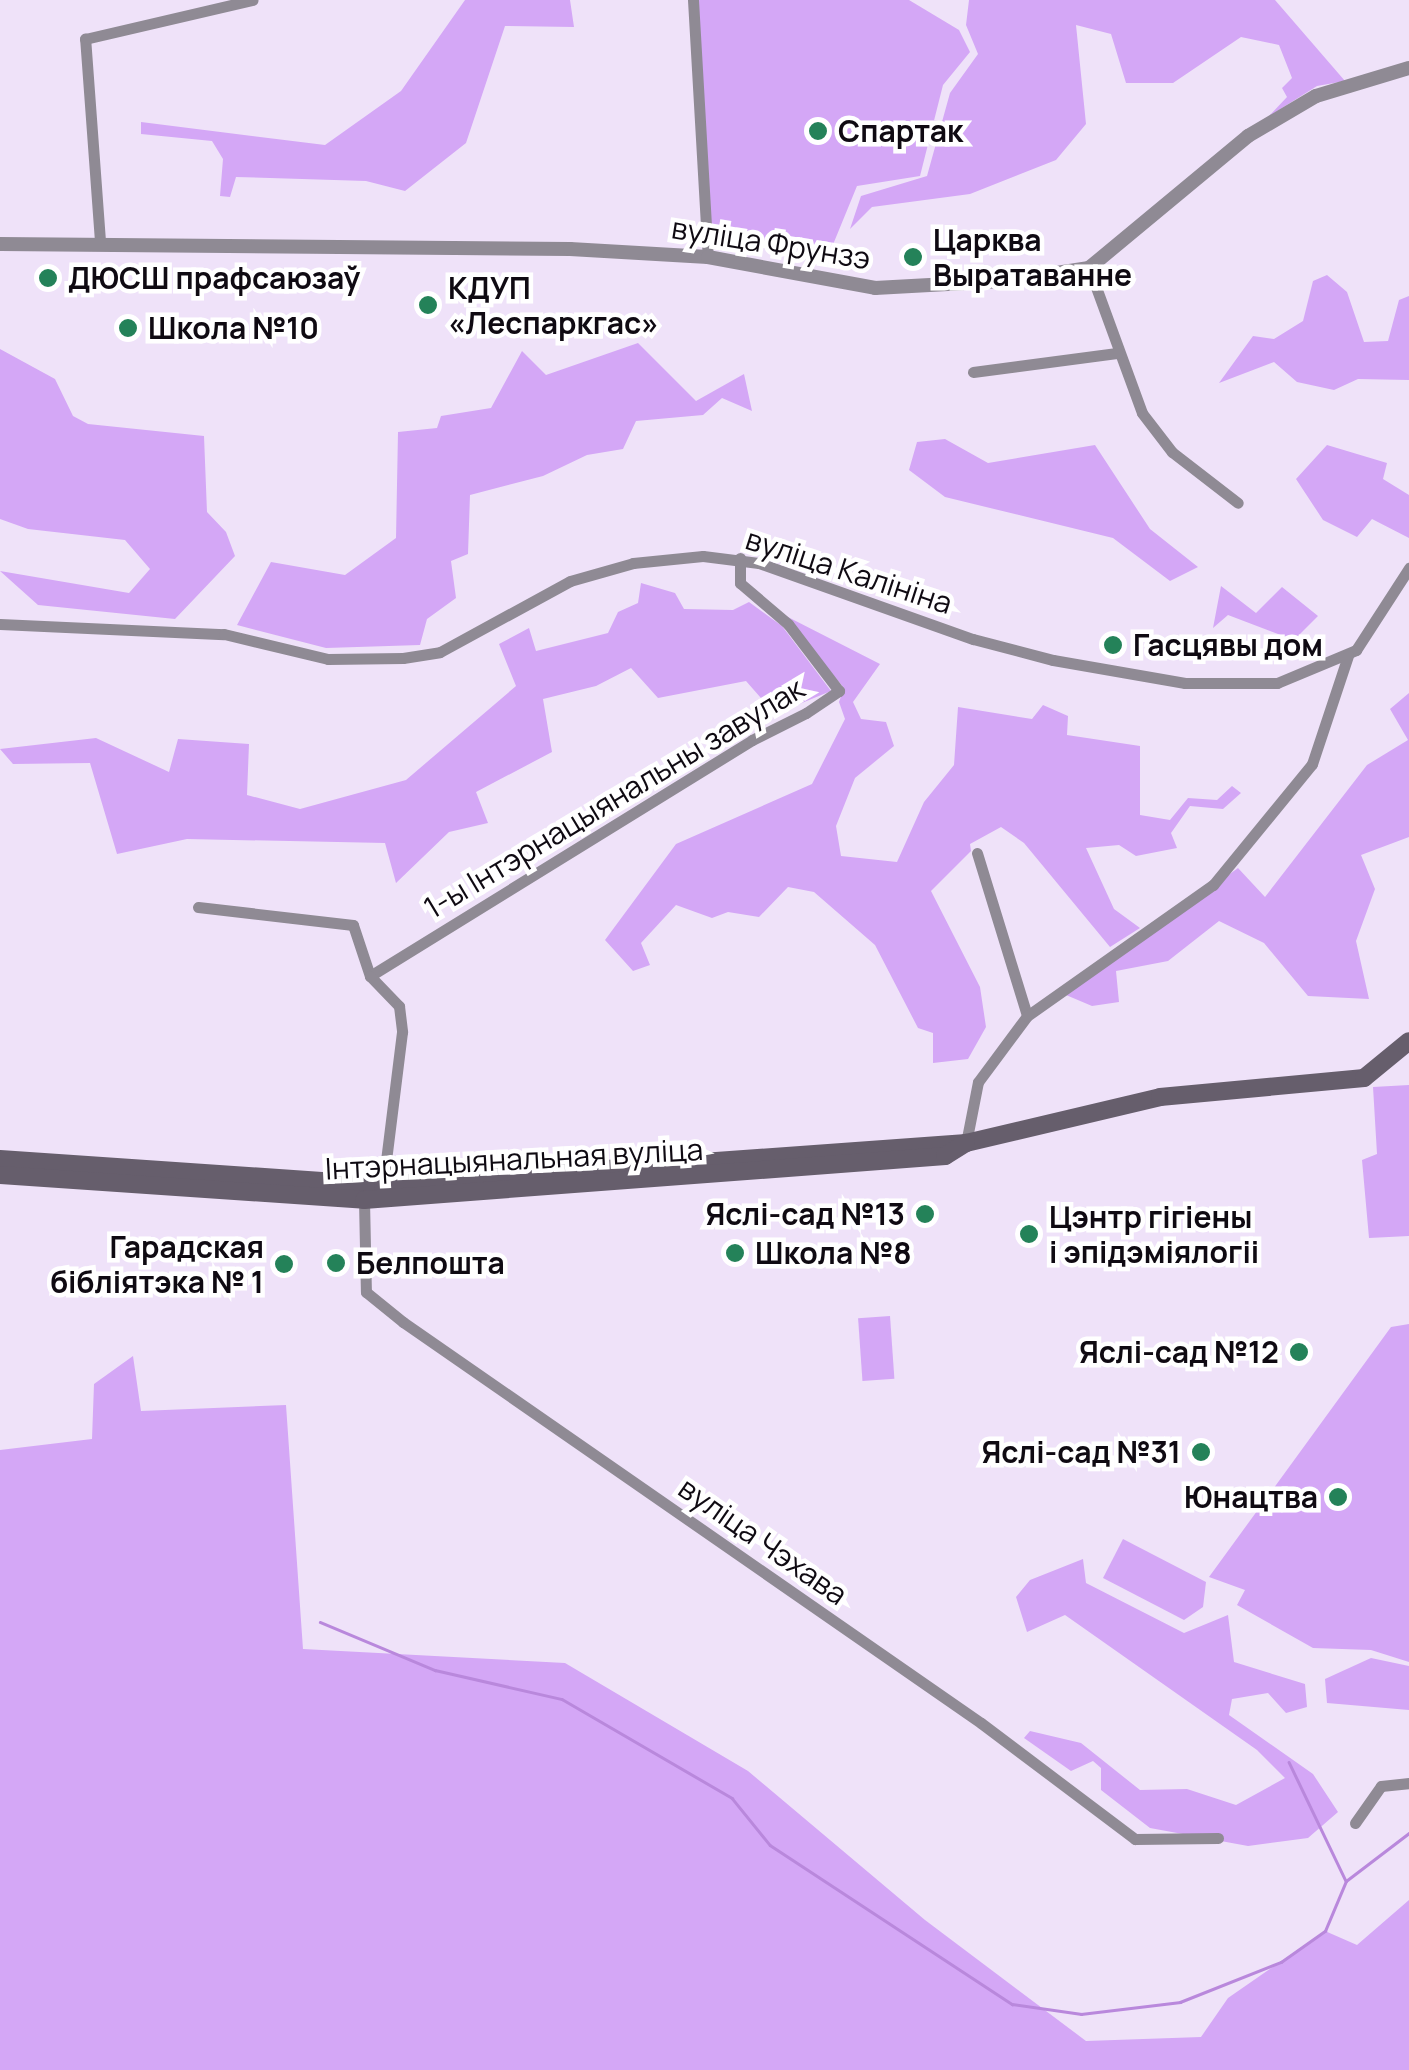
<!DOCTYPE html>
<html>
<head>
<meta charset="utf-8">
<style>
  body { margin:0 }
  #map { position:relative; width:1409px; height:2070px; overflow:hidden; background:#efe2f9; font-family:Manrope,sans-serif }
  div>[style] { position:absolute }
  .green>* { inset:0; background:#d4a7f6; transform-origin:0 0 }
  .stream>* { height:2.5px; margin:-1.25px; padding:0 1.25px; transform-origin:1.25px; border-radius:1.25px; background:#b988dc }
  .minor>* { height:11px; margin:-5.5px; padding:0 5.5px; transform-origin:5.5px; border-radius:5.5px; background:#8f8a94 }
  .tertiary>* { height:14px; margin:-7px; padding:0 7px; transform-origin:7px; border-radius:7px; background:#8f8a94 }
  .secondary>* { height:18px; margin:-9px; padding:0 9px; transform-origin:9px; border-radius:9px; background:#665e6c }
  .dots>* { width:28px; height:28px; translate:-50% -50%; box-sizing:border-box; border:5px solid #fff; border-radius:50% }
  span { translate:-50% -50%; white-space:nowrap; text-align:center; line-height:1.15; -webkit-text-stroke:9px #fff; paint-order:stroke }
  .poi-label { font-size:30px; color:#0f0a12; font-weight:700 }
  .left { translate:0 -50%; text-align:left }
  .right { translate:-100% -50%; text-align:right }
  .street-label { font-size:30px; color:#0f0a12 }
</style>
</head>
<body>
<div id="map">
  <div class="green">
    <i style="clip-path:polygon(465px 0,570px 0,574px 27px,505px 26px,466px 143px,405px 191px,366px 181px,236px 177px,230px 197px,220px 196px,223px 159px,212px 141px,141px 134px,141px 122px,325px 145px,401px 91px)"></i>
    <i style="clip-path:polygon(697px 0,909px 0,959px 30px,970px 52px,943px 85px,920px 176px,857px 186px,832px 247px,712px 244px)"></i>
    <i style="clip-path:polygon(969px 0,1275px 0,1345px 81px,1317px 86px,1269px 116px,1287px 97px,1282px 88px,1292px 78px,1279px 45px,1241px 37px,1173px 83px,1126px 83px,1111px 34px,1076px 25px,1086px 124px,1056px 160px,970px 194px,872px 207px,850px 229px,861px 196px,927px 176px,950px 93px,978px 54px,966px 25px)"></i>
    <i style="clip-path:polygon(1327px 275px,1347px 292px,1364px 342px,1388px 341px,1399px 300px,1409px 296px,1409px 380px,1358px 379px,1334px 390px,1297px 382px,1274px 362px,1219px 383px,1253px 336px,1274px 339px,1303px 321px,1313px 281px)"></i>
    <i style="clip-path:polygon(638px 343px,696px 401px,744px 374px,752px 411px,722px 398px,703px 415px,636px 421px,623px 449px,587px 455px,543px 476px,470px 495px,468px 554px,451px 561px,456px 598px,427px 619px,420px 645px,326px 648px,237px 625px,271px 562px,345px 575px,396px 538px,398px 432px,437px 428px,441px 416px,491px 408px,522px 351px,546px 375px)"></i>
    <i style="clip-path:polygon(0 349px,55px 379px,73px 416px,88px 424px,204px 436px,207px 512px,226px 532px,235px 556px,175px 619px,38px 605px,0 571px,129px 593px,150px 569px,125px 540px,28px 529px,0 519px)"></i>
    <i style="clip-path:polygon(945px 439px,988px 463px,1095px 445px,1150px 529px,1198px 567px,1170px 581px,1113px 538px,945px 497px,909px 470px,917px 442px)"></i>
    <i style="clip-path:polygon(1327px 445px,1387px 463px,1383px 479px,1409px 495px,1409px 538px,1372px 519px,1357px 537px,1323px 520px,1296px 479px)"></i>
    <i style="clip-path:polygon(641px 583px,675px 593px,684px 609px,733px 610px,749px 602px,782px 626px,831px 691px,775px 714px,746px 681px,658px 698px,631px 668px,596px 686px,543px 699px,552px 752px,476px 792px,488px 823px,449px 832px,396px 883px,385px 843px,187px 839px,117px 854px,90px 763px,13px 764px,0 749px,96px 738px,169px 772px,178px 739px,249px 744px,247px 795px,300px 809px,406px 780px,516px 686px,499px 644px,529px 628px,536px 651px,608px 633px,618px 612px,638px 603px)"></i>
    <i style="clip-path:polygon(1221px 586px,1256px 613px,1282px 587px,1318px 616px,1294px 640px,1228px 615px,1213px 628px)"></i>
    <i style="clip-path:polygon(784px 615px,880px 664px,853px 702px,861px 719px,886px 722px,894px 746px,855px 778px,836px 826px,841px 856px,897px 862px,924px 802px,954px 765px,958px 707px,1032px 719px,1043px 705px,1068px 716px,1067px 735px,1140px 746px,1140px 815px,1170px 820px,1188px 798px,1217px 800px,1232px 786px,1241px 793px,1223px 809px,1190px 806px,1171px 833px,1177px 848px,1136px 856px,1119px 845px,1086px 848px,1114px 909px,1140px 928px,1110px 947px,1024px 843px,1001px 827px,970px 844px,971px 851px,931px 891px,980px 987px,986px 1027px,968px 1059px,933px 1063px,933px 1033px,918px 1028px,875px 945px,814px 892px,788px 887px,759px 917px,728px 912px,712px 918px,676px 905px,641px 943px,650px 965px,633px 971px,605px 940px,676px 844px,812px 784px,845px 719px,839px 702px,844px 688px)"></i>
    <i style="clip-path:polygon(1409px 693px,1409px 837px,1361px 855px,1375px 889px,1356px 941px,1369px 999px,1308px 996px,1264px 943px,1219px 921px,1168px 961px,1116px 971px,1119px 1002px,1092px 1006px,1066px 995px,1238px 868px,1265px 897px,1367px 765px,1408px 740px,1390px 709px)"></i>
    <i style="clip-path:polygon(1409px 1085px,1409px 1236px,1369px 1238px,1362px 1160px,1377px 1154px,1373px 1087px)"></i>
    <i style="left:890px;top:1316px;width:63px;height:32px;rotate:86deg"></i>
    <i style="clip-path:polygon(1409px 1324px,1409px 1662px,1371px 1650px,1313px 1648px,1237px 1605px,1245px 1590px,1209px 1577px,1391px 1327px)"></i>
    <i style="clip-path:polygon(133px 1356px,141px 1411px,286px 1405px,303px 1649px,565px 1663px,748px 1771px,925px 1920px,1086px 2041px,1201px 2037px,1228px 1998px,1325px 1931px,1357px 1945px,1409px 1900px,1409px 2070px,0 2070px,0 1450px,92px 1439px,94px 1384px)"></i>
    <i style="clip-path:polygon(1123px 1539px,1206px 1582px,1203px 1607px,1184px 1620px,1103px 1578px)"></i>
    <i style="clip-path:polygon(1083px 1559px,1086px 1583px,1184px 1633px,1228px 1615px,1234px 1662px,1305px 1684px,1307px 1707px,1286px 1713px,1268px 1693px,1232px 1699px,1229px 1715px,1313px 1774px,1338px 1812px,1308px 1838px,1248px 1846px,1150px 1828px,1101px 1790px,1101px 1768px,1093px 1761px,1071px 1771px,1024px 1738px,1030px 1731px,1081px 1743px,1140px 1790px,1187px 1789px,1236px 1805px,1285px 1778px,1257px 1750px,1065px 1615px,1027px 1632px,1016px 1597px,1030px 1580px)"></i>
    <i style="clip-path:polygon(1371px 1658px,1409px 1666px,1409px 1710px,1327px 1703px,1325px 1679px)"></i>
  </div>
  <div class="stream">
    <i style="left:320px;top:1622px;width:125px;rotate:22.7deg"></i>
    <i style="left:435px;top:1670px;width:130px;rotate:12.9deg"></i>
    <i style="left:562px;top:1699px;width:197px;rotate:30.2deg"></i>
    <i style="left:732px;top:1798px;width:60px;rotate:51deg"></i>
    <i style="left:770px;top:1845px;width:290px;rotate:33.3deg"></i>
    <i style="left:1012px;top:2004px;width:70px;rotate:8.2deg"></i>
    <i style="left:1081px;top:2014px;width:100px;rotate:-6.9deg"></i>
    <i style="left:1180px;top:2002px;width:109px;rotate:-21.6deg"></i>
    <i style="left:1281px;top:1962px;width:54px;rotate:-35.2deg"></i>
    <i style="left:1325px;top:1931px;width:54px;rotate:-67.2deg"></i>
    <i style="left:1346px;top:1881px;width:79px;rotate:-37.3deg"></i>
    <i style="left:1289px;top:1762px;width:132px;rotate:64.4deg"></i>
  </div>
  <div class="minor">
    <i style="left:693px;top:0;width:257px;rotate:86.7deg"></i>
    <i style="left:100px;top:241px;width:203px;rotate:-94.2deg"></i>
    <i style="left:85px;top:39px;width:172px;rotate:-13.1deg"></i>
    <i style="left:1089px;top:268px;width:154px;rotate:69.9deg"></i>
    <i style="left:1142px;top:413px;width:49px;rotate:52.4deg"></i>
    <i style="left:1172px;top:452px;width:83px;rotate:37.7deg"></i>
    <i style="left:973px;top:372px;width:145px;rotate:-7.5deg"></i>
    <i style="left:0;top:624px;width:224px;rotate:2.6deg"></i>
    <i style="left:224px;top:634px;width:107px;rotate:13.5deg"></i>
    <i style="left:328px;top:659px;width:75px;rotate:-0.8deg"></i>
    <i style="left:403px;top:658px;width:37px;rotate:-9deg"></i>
    <i style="left:440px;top:652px;width:148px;rotate:-28.6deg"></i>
    <i style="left:570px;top:581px;width:66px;rotate:-15.9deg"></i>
    <i style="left:633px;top:563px;width:70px;rotate:-5.7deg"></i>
    <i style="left:703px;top:556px;width:56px;rotate:7.1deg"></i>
    <i style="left:759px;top:563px;width:227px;rotate:19.6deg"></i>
    <i style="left:973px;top:639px;width:83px;rotate:14.7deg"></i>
    <i style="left:1053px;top:660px;width:134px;rotate:9.9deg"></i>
    <i style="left:1185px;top:683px;width:92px"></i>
    <i style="left:1277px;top:683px;width:86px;rotate:-22.7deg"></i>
    <i style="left:1356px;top:650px;width:98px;rotate:-57.1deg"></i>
    <i style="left:977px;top:853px;width:170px;rotate:72.9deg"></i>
    <i style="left:198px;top:907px;width:156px;rotate:6.6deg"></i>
    <i style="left:353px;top:925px;width:54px;rotate:71.6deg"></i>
    <i style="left:370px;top:976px;width:449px;rotate:-31.7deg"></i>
    <i style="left:752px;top:740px;width:60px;rotate:-26.6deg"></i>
    <i style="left:806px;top:713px;width:40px;rotate:-34deg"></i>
    <i style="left:839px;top:691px;width:84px;rotate:-127.3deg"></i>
    <i style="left:788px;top:624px;width:63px;rotate:-139.5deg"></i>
    <i style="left:740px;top:583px;width:25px;rotate:-90deg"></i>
    <i style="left:370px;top:976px;width:42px;rotate:46deg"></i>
    <i style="left:399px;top:1006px;width:26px;rotate:83deg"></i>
    <i style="left:402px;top:1032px;width:154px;rotate:97.1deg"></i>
    <i style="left:966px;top:1143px;width:62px;rotate:-78.9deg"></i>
    <i style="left:978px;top:1082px;width:82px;rotate:-53.4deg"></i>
    <i style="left:1027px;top:1016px;width:228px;rotate:-35.2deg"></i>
    <i style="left:1213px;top:885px;width:156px;rotate:-50.7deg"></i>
    <i style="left:1312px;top:764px;width:114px;rotate:-71.6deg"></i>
    <i style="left:364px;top:1200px;width:92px;rotate:88.8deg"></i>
    <i style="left:366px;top:1292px;width:48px;rotate:39deg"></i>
    <i style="left:403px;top:1322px;width:703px;rotate:34.75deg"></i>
    <i style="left:981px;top:1723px;width:193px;rotate:37deg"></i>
    <i style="left:1135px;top:1839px;width:83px;rotate:-0.7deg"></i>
    <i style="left:1355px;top:1823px;width:45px;rotate:-54.9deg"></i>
    <i style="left:1381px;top:1786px;width:28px;rotate:-6deg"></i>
  </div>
  <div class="tertiary">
    <i style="left:0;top:244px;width:570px;rotate:0.5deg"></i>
    <i style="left:570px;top:249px;width:138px;rotate:3.3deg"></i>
    <i style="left:708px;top:257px;width:170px;rotate:10.5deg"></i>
    <i style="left:875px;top:288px;width:128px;rotate:-3.1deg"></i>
    <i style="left:1003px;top:281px;width:87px;rotate:-8.6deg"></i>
    <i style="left:1089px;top:268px;width:207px;rotate:-39.7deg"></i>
    <i style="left:1248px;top:136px;width:79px;rotate:-30.5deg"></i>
    <i style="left:1316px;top:96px;width:97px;rotate:-16.8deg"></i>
  </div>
  <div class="secondary">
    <i style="left:0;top:1159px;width:384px;rotate:3.9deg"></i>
    <i style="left:383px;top:1185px;width:585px;rotate:-4.12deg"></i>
    <i style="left:966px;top:1143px;width:199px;rotate:-13.3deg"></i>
    <i style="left:1160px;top:1097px;width:205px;rotate:-5.3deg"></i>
    <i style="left:1364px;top:1078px;width:58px;rotate:-39.4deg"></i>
    <i style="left:0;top:1175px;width:365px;rotate:3.9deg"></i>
    <i style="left:364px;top:1200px;width:583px;rotate:-4.33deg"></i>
    <i style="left:945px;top:1156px;width:25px;rotate:-32deg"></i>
  </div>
  <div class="dots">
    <i style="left:818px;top:131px;background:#248259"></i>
    <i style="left:913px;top:257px;background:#248259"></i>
    <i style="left:48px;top:278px;background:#248259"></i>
    <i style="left:428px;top:305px;background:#248259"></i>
    <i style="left:128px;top:328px;background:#248259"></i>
    <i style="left:1113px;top:645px;background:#248259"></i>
    <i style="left:925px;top:1214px;background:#248259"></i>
    <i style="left:1029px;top:1234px;background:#248259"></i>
    <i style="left:735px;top:1253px;background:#248259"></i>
    <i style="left:336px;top:1263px;background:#248259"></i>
    <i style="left:284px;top:1264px;background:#248259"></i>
    <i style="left:1299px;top:1352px;background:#248259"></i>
    <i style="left:1201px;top:1452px;background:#248259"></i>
    <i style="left:1338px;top:1497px;background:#248259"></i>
  </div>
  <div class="poi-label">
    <span class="left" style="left:838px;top:131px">Спартак</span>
    <span class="left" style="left:933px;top:257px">Царква<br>Выратаванне</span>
    <span class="left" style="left:68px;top:278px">ДЮСШ прафсаюзаў</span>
    <span class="left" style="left:448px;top:305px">КДУП<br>«Леспаркгас»</span>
    <span class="left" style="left:148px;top:328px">Школа №10</span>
    <span class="left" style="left:1133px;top:645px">Гасцявы дом</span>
    <span class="right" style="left:905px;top:1214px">Яслі-сад №13</span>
    <span class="left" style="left:1049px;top:1234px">Цэнтр гігіены<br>і эпідэміялогіі</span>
    <span class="right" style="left:264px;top:1264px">Гарадская<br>бібліятэка № 1</span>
    <span class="left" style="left:755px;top:1253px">Школа №8</span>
    <span class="left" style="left:356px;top:1263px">Белпошта</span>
    <span class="right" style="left:1279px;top:1352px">Яслі-сад №12</span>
    <span class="right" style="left:1181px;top:1452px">Яслі-сад №31</span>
    <span class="right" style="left:1318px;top:1497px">Юнацтва</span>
  </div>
  <div class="street-label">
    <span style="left:771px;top:243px;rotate:9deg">вуліца Фрунзэ</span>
    <span style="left:849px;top:571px;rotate:18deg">вуліца Калініна</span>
    <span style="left:614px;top:798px;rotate:-31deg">1-ы Інтэрнацыянальны завулак</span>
    <span style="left:514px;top:1159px;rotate:-3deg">Інтэрнацыянальная вуліца</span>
    <span style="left:763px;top:1541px;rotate:35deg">вуліца Чэхава</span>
  </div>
</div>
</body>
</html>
